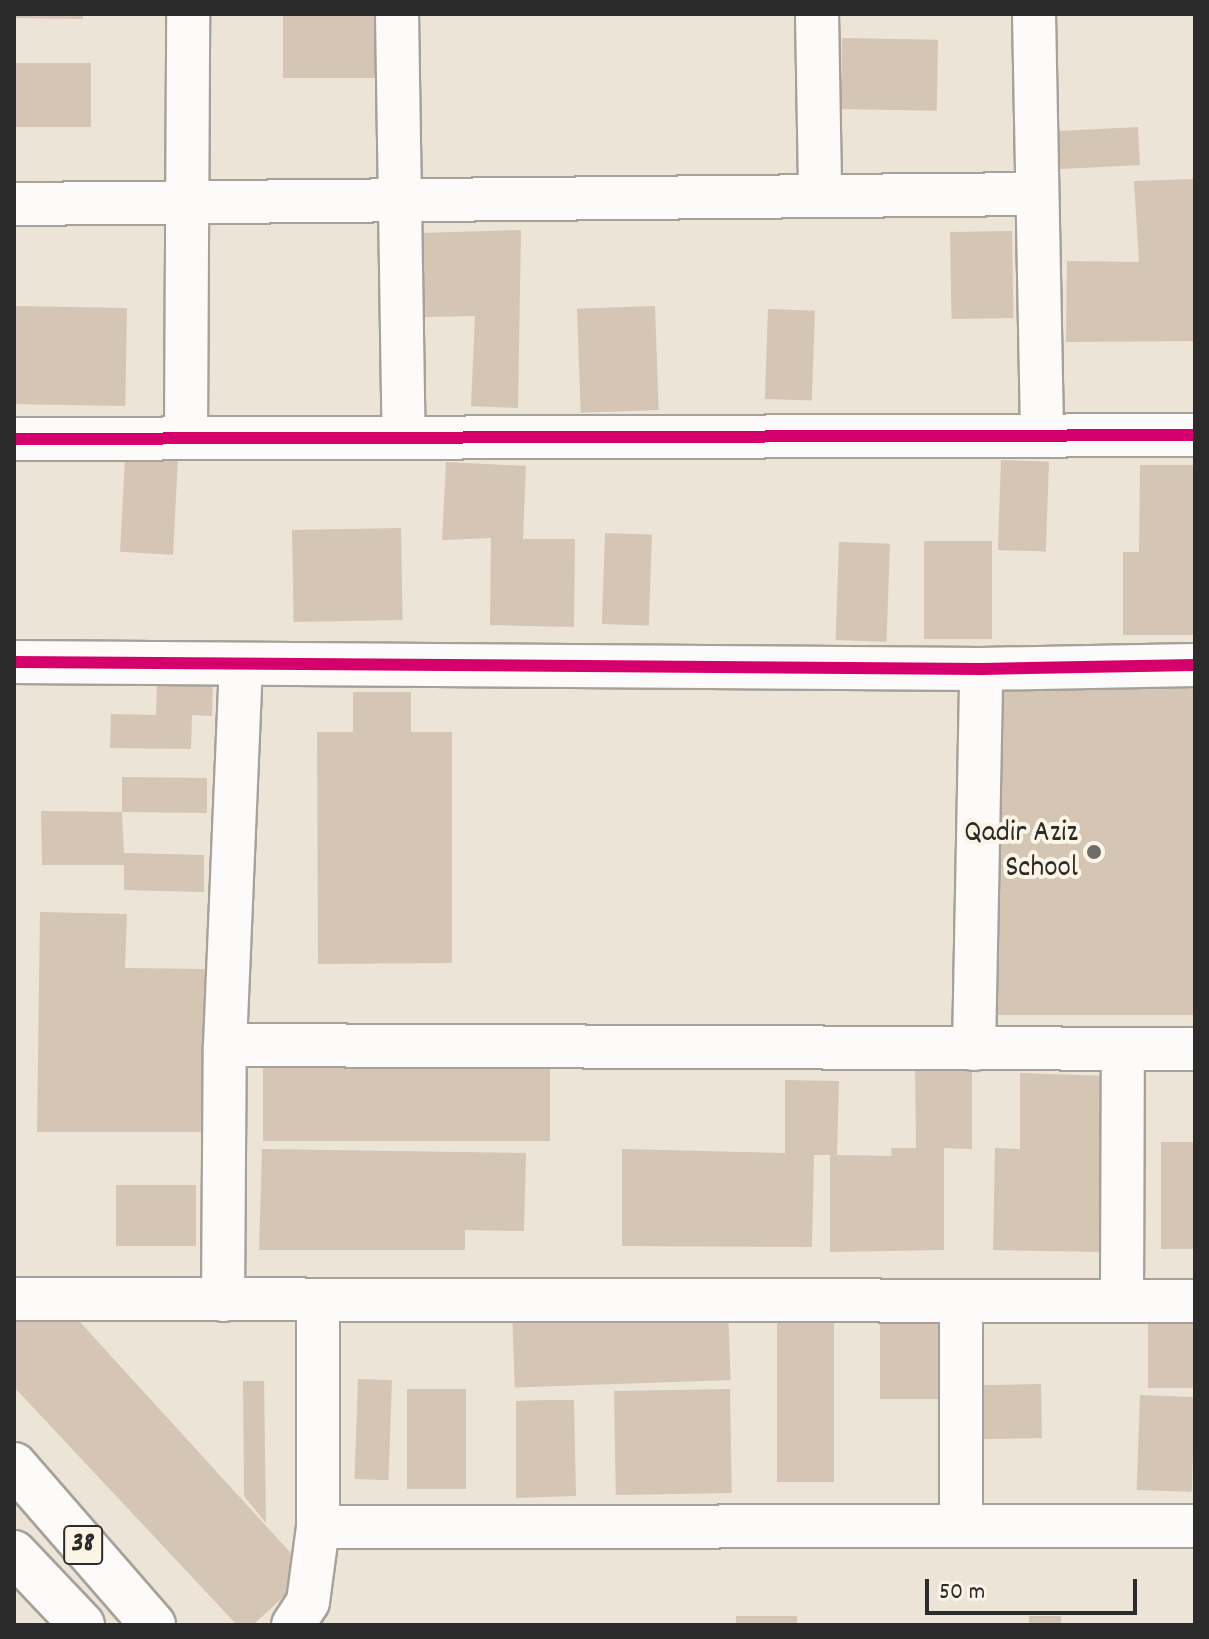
<!DOCTYPE html>
<html>
<head>
<meta charset="utf-8">
<style>
  body { margin:0 }
  #map { position:relative; width:1209px; height:1639px; overflow:hidden; background:#ece4d6; font-family:Dekko,sans-serif }
  div>[style] { position:absolute }
  .building>* { inset:0; background:#d5c5b4; transform-origin:0 0 }
  .roads { filter:drop-shadow(2px 0 #a6a29a) drop-shadow(-2px 0 #a6a29a) drop-shadow(0 2px #a6a29a) drop-shadow(0 -2px #a6a29a) }
  .minor>* { height:42px; margin:-21px; padding:0 21px; transform-origin:21px; border-radius:21px; background:#fcfbf9 }
  .major>* { height:44px; margin:-22px; padding:0 22px; transform-origin:22px; border-radius:22px; background:#fcfbf9 }
  .cycleway>* { height:12px; margin:-6px; padding:0 6px; transform-origin:6px; border-radius:6px; background:#d6006c }
  .dots>* { width:22px; height:22px; translate:-50% -50%; box-sizing:border-box; border:4px solid #fcf5e5; border-radius:50% }
  span { translate:-50% -50%; white-space:nowrap; text-align:center; line-height:1.15; -webkit-text-stroke:8px #fcf5e5; paint-order:stroke }
  .shield-label span { padding:2px 6px; background:#fcf5e5; border:2px solid; border-radius:6px; -webkit-text-stroke-width:0 }
  .shield-label { font-size:28px; color:#2b2b2b; font-weight:700 }
  .poi-label { font-size:30px; color:#2b2b2b }
  .right { translate:-100% -50%; text-align:right }
  .frame { position:absolute; inset:0; border:16px solid #2b2b2b; pointer-events:none }
  .scale { position:absolute; left:925px; top:1579px; width:212px; height:36px; box-sizing:border-box; border:4px solid #2b2b2b; border-top:0; padding-left:10px; font-size:24px; line-height:28px; white-space:nowrap; color:#2b2b2b; -webkit-text-stroke:6px #fcf5e5; paint-order:stroke }
</style>
</head>
<body>
<div id="map">
  <div class="building">
    <i style="clip-path:polygon(14px 14px,83px 14px,83px 19px,14px 18px)"></i>
    <i style="left:283px;top:14px;width:97px;height:64px"></i>
    <i style="left:842px;top:38px;width:96px;height:71px;rotate:1deg"></i>
    <i style="left:91px;top:63px;width:64px;height:77px;rotate:90deg"></i>
    <i style="left:1138px;top:127px;width:38px;height:88px;rotate:87deg"></i>
    <i style="clip-path:polygon(1195px 179px,1195px 341px,1066px 342px,1067px 261px,1139px 262px,1134px 181px)"></i>
    <i style="clip-path:polygon(521px 230px,518px 408px,471px 406px,475px 316px,421px 317px,421px 233px)"></i>
    <i style="left:1012px;top:231px;width:87px;height:62px;rotate:89deg"></i>
    <i style="left:14px;top:306px;width:113px;height:98px;rotate:1deg"></i>
    <i style="left:655px;top:306px;width:104px;height:78px;rotate:88deg"></i>
    <i style="left:768px;top:309px;width:47px;height:90px;rotate:2deg"></i>
    <i style="left:125px;top:458px;width:53px;height:94px;rotate:3deg"></i>
    <i style="left:1001px;top:460px;width:48px;height:90px;rotate:2deg"></i>
    <i style="clip-path:polygon(446px 462px,526px 466px,523px 539px,575px 539px,574px 627px,490px 625px,491px 538px,442px 540px)"></i>
    <i style="clip-path:polygon(1140px 465px,1195px 465px,1195px 635px,1123px 635px,1123px 552px,1139px 552px)"></i>
    <i style="left:401px;top:528px;width:92px;height:109px;rotate:89deg"></i>
    <i style="left:605px;top:533px;width:47px;height:91px;rotate:2deg"></i>
    <i style="left:924px;top:541px;width:68px;height:98px"></i>
    <i style="left:839px;top:542px;width:51px;height:98px;rotate:2deg"></i>
    <i style="clip-path:polygon(157px 676px,213px 676px,212px 716px,192px 715px,191px 749px,110px 748px,111px 714px,156px 715px)"></i>
    <i style="left:1195px;top:685px;width:330px;height:204px;rotate:90deg"></i>
    <i style="clip-path:polygon(353px 692px,411px 692px,411px 732px,452px 732px,452px 963px,318px 964px,317px 732px,353px 732px)"></i>
    <i style="clip-path:polygon(122px 777px,207px 778px,207px 813px,122px 812px,124px 853px,204px 855px,204px 892px,124px 890px,124px 865px,42px 865px,41px 811px,122px 812px)"></i>
    <i style="clip-path:polygon(40px 912px,127px 914px,125px 968px,209px 969px,208px 1132px,37px 1132px)"></i>
    <i style="clip-path:polygon(915px 1062px,972px 1062px,972px 1149px,944px 1148px,944px 1250px,830px 1252px,830px 1155px,814px 1155px,812px 1247px,622px 1246px,622px 1149px,785px 1153px,785px 1080px,839px 1081px,837px 1155px,892px 1156px,891px 1148px,916px 1148px)"></i>
    <i style="left:263px;top:1063px;width:287px;height:78px"></i>
    <i style="clip-path:polygon(1020px 1073px,1106px 1076px,1103px 1252px,993px 1250px,995px 1148px,1020px 1149px)"></i>
    <i style="left:1161px;top:1142px;width:34px;height:107px"></i>
    <i style="clip-path:polygon(262px 1149px,526px 1153px,524px 1231px,465px 1230px,465px 1250px,259px 1250px)"></i>
    <i style="left:116px;top:1185px;width:80px;height:61px"></i>
    <i style="left:728px;top:1305px;width:75px;height:216px;rotate:88deg"></i>
    <i style="left:777px;top:1306px;width:57px;height:176px"></i>
    <i style="left:1148px;top:1307px;width:47px;height:81px"></i>
    <i style="clip-path:polygon(69px 1310px,309px 1573px,253px 1625px,237px 1625px,14px 1387px,14px 1313px)"></i>
    <i style="left:880px;top:1310px;width:58px;height:89px"></i>
    <i style="left:358px;top:1379px;width:34px;height:100px;rotate:2deg"></i>
    <i style="clip-path:polygon(243px 1381px,264px 1381px,266px 1523px,244px 1496px)"></i>
    <i style="left:1041px;top:1384px;width:54px;height:65px;rotate:89deg"></i>
    <i style="left:407px;top:1389px;width:59px;height:100px"></i>
    <i style="left:730px;top:1389px;width:104px;height:116px;rotate:89deg"></i>
    <i style="left:1140px;top:1395px;width:55px;height:95px;rotate:2deg"></i>
    <i style="clip-path:polygon(545px 1400px,574px 1400px,576px 1496px,516px 1498px,516px 1401px)"></i>
    <i style="left:797px;top:1616px;width:9px;height:61px;rotate:90deg"></i>
    <i style="left:1061px;top:1616px;width:9px;height:32px;rotate:90deg"></i>
  </div>
  <div class="roads">
    <div class="minor">
      <i style="left:397px;top:14px;width:423px;rotate:89.1deg"></i>
      <i style="left:817px;top:14px;width:180px;rotate:89deg"></i>
      <i style="left:1034px;top:14px;width:422px;rotate:88.9deg"></i>
      <i style="left:14px;top:204px;width:1023px;rotate:-0.56deg"></i>
      <i style="left:186px;top:437px;width:423px;rotate:-89.7deg"></i>
      <i style="left:14px;top:439px;width:1181px;rotate:-0.19deg"></i>
      <i style="left:14px;top:662px;width:967px;rotate:0.41deg"></i>
      <i style="left:981px;top:669px;width:214px;rotate:-1.1deg"></i>
      <i style="left:225px;top:1045px;width:970px;rotate:0.24deg"></i>
      <i style="left:974px;top:1049px;width:380px;rotate:-88.9deg"></i>
      <i style="left:14px;top:1299px;width:1181px;rotate:0.1deg"></i>
      <i style="left:223px;top:1300px;width:255px;rotate:-89.6deg"></i>
      <i style="left:225px;top:1045px;width:381px;rotate:-87.6deg"></i>
      <i style="left:961px;top:1301px;width:222px;rotate:90deg"></i>
      <i style="left:1122px;top:1301px;width:251px;rotate:-89.8deg"></i>
      <i style="left:318px;top:1527px;width:877px;rotate:-0.07deg"></i>
      <i style="left:293px;top:1625px;width:27px;rotate:-57deg"></i>
      <i style="left:308px;top:1602px;width:76px;rotate:-82.4deg"></i>
      <i style="left:318px;top:1527px;width:227px;rotate:-90deg"></i>
    </div>
    <div class="major">
      <i style="left:14px;top:1465px;width:212px;rotate:49deg"></i>
      <i style="left:14px;top:1553px;width:99px;rotate:46.6deg"></i>
    </div>
  </div>
  <div class="cycleway">
    <i style="left:14px;top:439px;width:1181px;rotate:-0.19deg"></i>
    <i style="left:14px;top:662px;width:967px;rotate:0.41deg"></i>
    <i style="left:981px;top:669px;width:214px;rotate:-1.1deg"></i>
  </div>
  <div class="dots">
    <i style="left:1094px;top:852px;background:#6f6c67"></i>
  </div>
  <div class="shield-label">
    <span style="left:83px;top:1545px">38</span>
  </div>
  <div class="poi-label">
    <span class="right" style="left:1078px;top:852px">Qadir Aziz<br>School</span>
  </div>
  <div class="frame"></div>
  <div class="scale">50 m</div>
</div>
</body>
</html>
